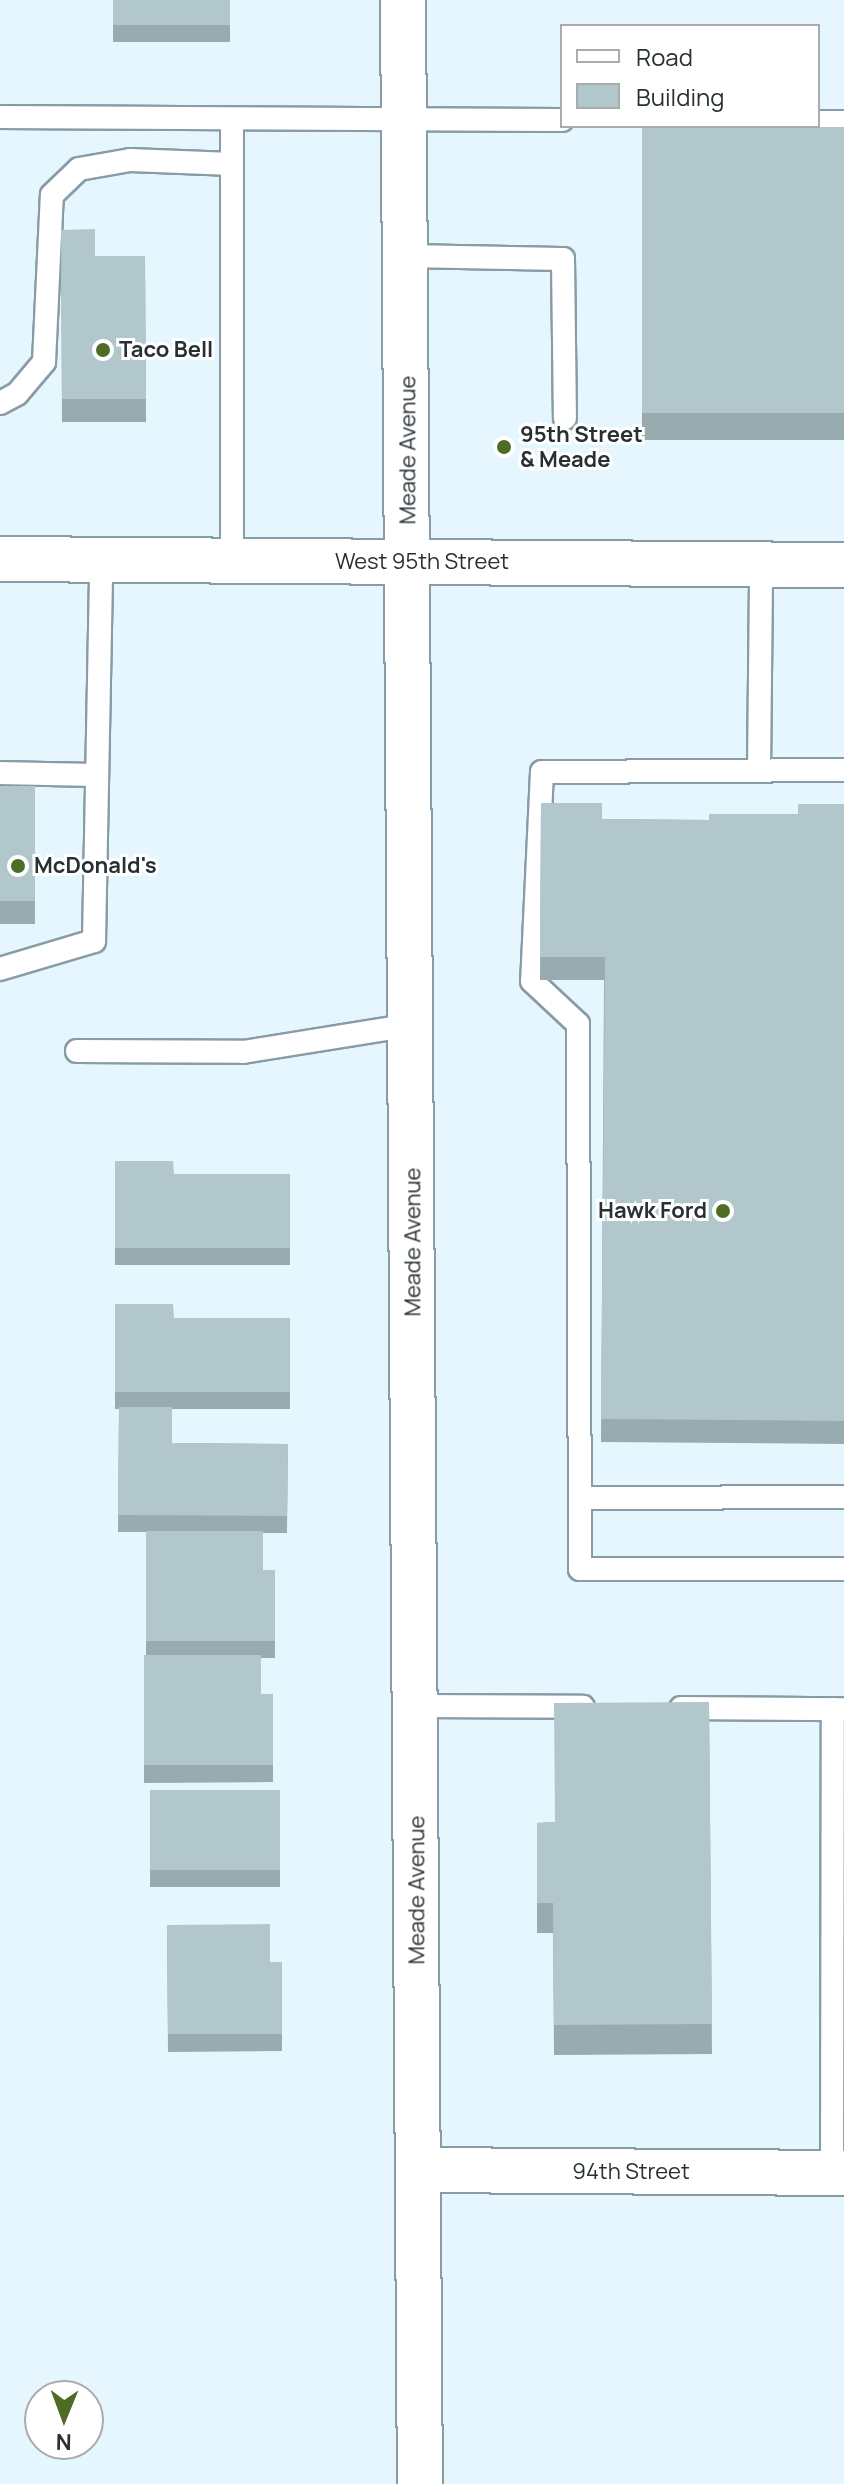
<!DOCTYPE html>
<html>
<head>
<meta charset="utf-8">
<style>
  body { margin:0 }
  #map { position:relative; width:844px; height:2484px; overflow:hidden; background:#e6f6ff; font-family:Manrope,sans-serif }
  div>[style] { position:absolute }
  .roads { filter:drop-shadow(2px 0 #899ca6) drop-shadow(-2px 0 #899ca6) drop-shadow(0 2px #899ca6) drop-shadow(0 -2px #899ca6) }
  .lane>* { height:22px; margin:-11px; padding:0 11px; transform-origin:11px; border-radius:11px; background:#fff }
  .street>* { height:44px; margin:-22px; padding:0 22px; transform-origin:22px; border-radius:22px; background:#fff }
  .primary>* { height:44px; margin:-22px; padding:0 22px; transform-origin:22px; border-radius:22px; background:#fff }
  .wall>* { inset:0; background:#98abaf; transform-origin:0 0 }
  .building>* { inset:0; background:#b1c7cb; transform-origin:0 0 }
  .dots>* { width:22px; height:22px; translate:-50% -50%; box-sizing:border-box; border:4px solid #fff; border-radius:50% }
  span { translate:-50% -50%; white-space:nowrap; text-align:center; line-height:1.15; -webkit-text-stroke:6px #fff; paint-order:stroke }
  .poi-label { font-size:22px; color:#283034; font-weight:700 }
  .left { translate:0 -50%; text-align:left }
  .right { translate:-100% -50%; text-align:right }
  .street-label { font-size:22px; color:#283034 }
  .legend { position:absolute; left:560px; top:24px; width:260px; height:104px; box-sizing:border-box; background:#fff; border:2px solid #a9acae; margin:0; padding:10px 14px; list-style:none; font-size:24px; color:#283034 }
  .legend li { display:flex; align-items:center; gap:16px; height:40px }
  .legend b { width:40px; border:2px solid #a9acae }
  .north { position:absolute; left:24px; top:2380px; width:80px; height:80px; box-sizing:border-box; background:#fff; border:2px solid #a9acae; border-radius:50%; rotate:181deg; font-size:22px; font-weight:700; line-height:32px; text-align:center; color:#283034 }
  .north::after { content:''; display:block; margin:auto; width:28px; height:36px; background:#4e6d24; clip-path:polygon(50% 0,100% 100%,50% 72%,0 100%) }
</style>
</head>
<body>
<div id="map">
  <div class="roads">
    <div class="lane">
      <i style="left:0;top:117px;width:562px;rotate:0.31deg"></i>
      <i style="left:818px;top:122px;width:26px"></i>
      <i style="left:406px;top:256px;width:157px;rotate:1.1deg"></i>
      <i style="left:563px;top:259px;width:159px;rotate:89.3deg"></i>
      <i style="left:0;top:403px;width:19px;rotate:-28deg"></i>
      <i style="left:17px;top:394px;width:42px;rotate:-49.8deg"></i>
      <i style="left:44px;top:362px;width:167px;rotate:-87.3deg"></i>
      <i style="left:52px;top:195px;width:37px;rotate:-44deg"></i>
      <i style="left:79px;top:169px;width:52px;rotate:-10deg"></i>
      <i style="left:130px;top:160px;width:102px;rotate:2.2deg"></i>
      <i style="left:232px;top:561px;width:442px;rotate:-90deg"></i>
      <i style="left:844px;top:770px;width:302px;rotate:179.6deg"></i>
      <i style="left:542px;top:772px;width:209px;rotate:92.7deg"></i>
      <i style="left:532px;top:981px;width:63px;rotate:43.1deg"></i>
      <i style="left:578px;top:1024px;width:545px;rotate:89.79deg"></i>
      <i style="left:580px;top:1569px;width:264px"></i>
      <i style="left:759px;top:771px;width:206px;rotate:-89.4deg"></i>
      <i style="left:0;top:773px;width:97px;rotate:1.2deg"></i>
      <i style="left:0;top:969px;width:98px;rotate:-16.6deg"></i>
      <i style="left:94px;top:941px;width:381px;rotate:-88.9deg"></i>
      <i style="left:77px;top:1051px;width:166px;rotate:0.3deg"></i>
      <i style="left:243px;top:1052px;width:171px;rotate:-9.1deg"></i>
      <i style="left:580px;top:1498px;width:264px;rotate:-0.2deg"></i>
      <i style="left:416px;top:1706px;width:167px;rotate:0.3deg"></i>
      <i style="left:681px;top:1708px;width:163px;rotate:0.4deg"></i>
      <i style="left:832px;top:2173px;width:464px;rotate:-89.9deg"></i>
    </div>
    <div class="street">
      <i style="left:403px;top:0;width:2484px;rotate:89.61deg"></i>
      <i style="left:419px;top:2170px;width:425px;rotate:0.4deg"></i>
    </div>
    <div class="primary">
      <i style="left:0;top:559px;width:844px;rotate:0.41deg"></i>
    </div>
  </div>
  <div class="wall">
    <i style="left:113px;top:0;width:117px;height:42px"></i>
    <i style="left:844px;top:127px;width:313px;height:202px;rotate:90deg"></i>
    <i style="clip-path:polygon(61px 230px,95px 256px,145px 256px,146px 422px,62px 422px)"></i>
    <i style="left:0;top:786px;width:35px;height:138px"></i>
    <i style="clip-path:polygon(541px 803px,602px 819px,709px 820px,798px 814px,844px 804px,844px 1444px,601px 1442px,604px 980px,540px 980px)"></i>
    <i style="clip-path:polygon(115px 1161px,174px 1174px,290px 1174px,290px 1265px,115px 1265px)"></i>
    <i style="clip-path:polygon(115px 1304px,174px 1318px,290px 1318px,290px 1409px,172px 1409px,172px 1443px,288px 1444px,287px 1533px,263px 1533px,263px 1570px,275px 1570px,275px 1658px,261px 1658px,261px 1694px,273px 1694px,273px 1782px,144px 1783px,144px 1655px,146px 1655px,146px 1532px,118px 1532px,119px 1409px,115px 1409px)"></i>
    <i style="clip-path:polygon(709px 1702px,712px 2054px,554px 2055px,553px 1933px,537px 1933px,537px 1823px,555px 1822px)"></i>
    <i style="left:150px;top:1790px;width:130px;height:97px"></i>
    <i style="clip-path:polygon(167px 1925px,270px 1962px,282px 1962px,282px 2051px,168px 2052px)"></i>
  </div>
  <div class="building">
    <i style="left:113px;top:0;width:117px;height:25px"></i>
    <i style="left:844px;top:127px;width:286px;height:202px;rotate:90deg"></i>
    <i style="clip-path:polygon(95px 229px,95px 256px,145px 256px,146px 399px,62px 399px,61px 230px)"></i>
    <i style="left:0;top:786px;width:35px;height:115px"></i>
    <i style="clip-path:polygon(541px 803px,602px 803px,602px 819px,709px 820px,709px 814px,798px 814px,798px 804px,844px 804px,844px 1421px,601px 1419px,605px 957px,540px 957px)"></i>
    <i style="clip-path:polygon(115px 1161px,173px 1161px,174px 1174px,290px 1174px,290px 1248px,115px 1248px)"></i>
    <i style="clip-path:polygon(115px 1304px,173px 1304px,174px 1318px,290px 1318px,290px 1392px,115px 1392px)"></i>
    <i style="clip-path:polygon(119px 1407px,172px 1407px,172px 1443px,288px 1444px,287px 1516px,118px 1515px)"></i>
    <i style="clip-path:polygon(146px 1531px,263px 1531px,263px 1570px,275px 1570px,275px 1641px,146px 1641px)"></i>
    <i style="clip-path:polygon(144px 1655px,261px 1655px,261px 1694px,273px 1694px,273px 1765px,144px 1765px)"></i>
    <i style="clip-path:polygon(709px 1702px,712px 2024px,554px 2025px,553px 1903px,537px 1903px,537px 1823px,555px 1822px,554px 1703px)"></i>
    <i style="left:150px;top:1790px;width:130px;height:80px"></i>
    <i style="clip-path:polygon(270px 1924px,270px 1962px,282px 1962px,282px 2034px,168px 2034px,167px 1925px)"></i>
  </div>
  <div class="dots">
    <i style="left:103px;top:350px;background:#4e6d24"></i>
    <i style="left:504px;top:447px;background:#4e6d24"></i>
    <i style="left:18px;top:866px;background:#4e6d24"></i>
    <i style="left:723px;top:1211px;background:#4e6d24"></i>
  </div>
  <div class="poi-label">
    <span class="left" style="left:119px;top:350px">Taco Bell</span>
    <span class="left" style="left:520px;top:447px">95th Street<br>&amp; Meade</span>
    <span class="left" style="left:34px;top:866px">McDonald's</span>
    <span class="right" style="left:707px;top:1211px">Hawk Ford</span>
  </div>
  <div class="street-label">
    <span style="left:408px;top:450px;rotate:-90deg">Meade Avenue</span>
    <span style="left:422px;top:562px">West 95th Street</span>
    <span style="left:413px;top:1242px;rotate:-90deg">Meade Avenue</span>
    <span style="left:417px;top:1890px;rotate:-90deg">Meade Avenue</span>
    <span style="left:631px;top:2172px">94th Street</span>
  </div>
  <ul class="legend">
  <li><b style="height:10px;background:#fff"></b>Road</li>
  <li><b style="height:22px;background:#b1c7cb"></b>Building</li>
  </ul>
  <div class="north">N</div>
</div>
</body>
</html>
